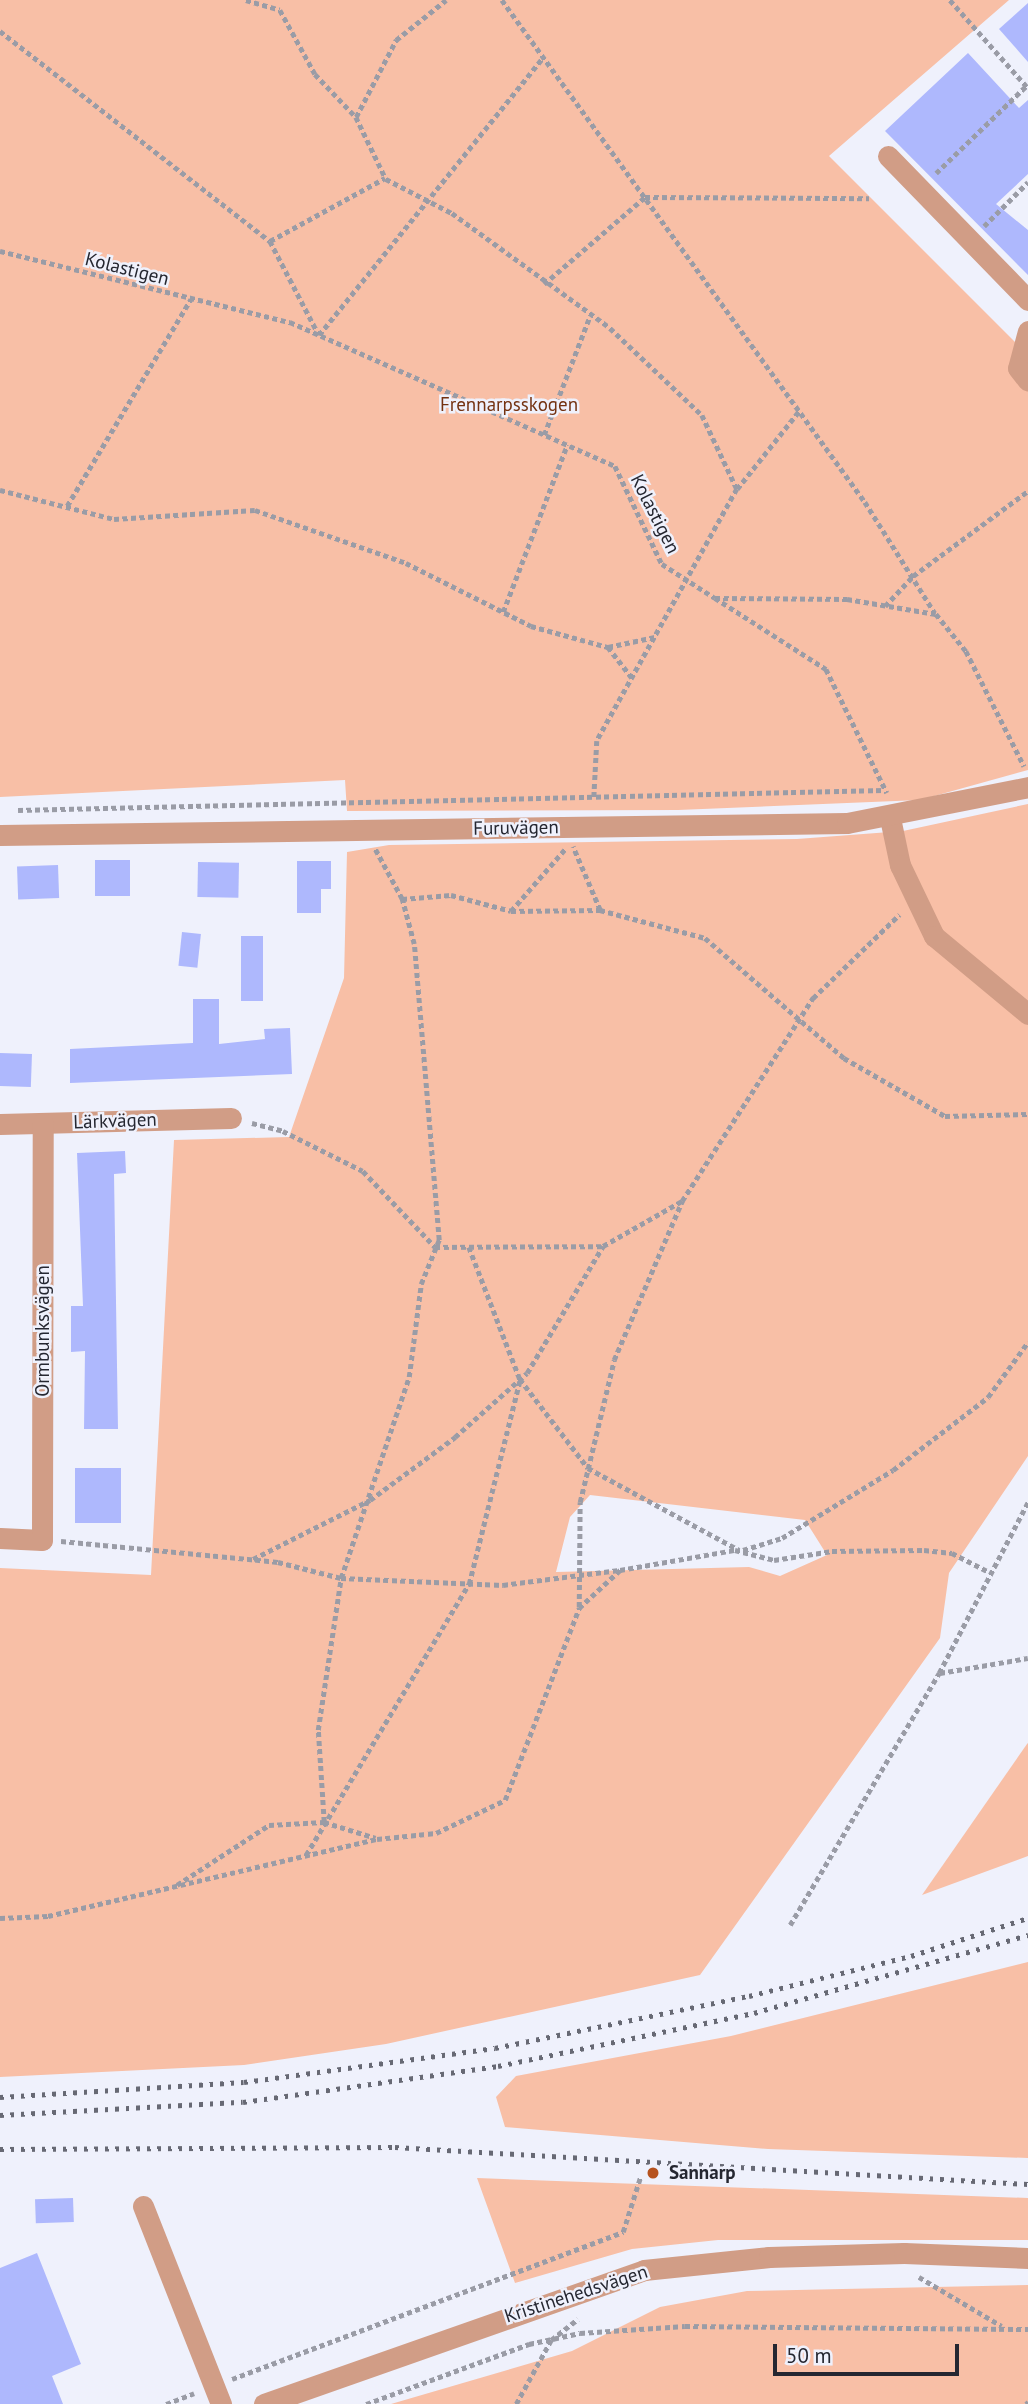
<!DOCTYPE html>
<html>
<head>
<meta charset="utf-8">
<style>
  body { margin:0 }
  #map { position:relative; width:1028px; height:2404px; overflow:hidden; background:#eff1fc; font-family:"PT Sans",sans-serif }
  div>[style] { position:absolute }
  .green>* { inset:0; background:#f8bfa6 }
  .building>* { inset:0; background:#aeb8fd; transform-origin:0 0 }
  .path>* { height:4.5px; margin-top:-2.25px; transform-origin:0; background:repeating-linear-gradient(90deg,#9a9ca6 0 5px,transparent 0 8.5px) }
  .minor>* { height:21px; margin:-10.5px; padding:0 10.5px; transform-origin:10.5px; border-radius:10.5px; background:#d19d86 }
  .rail>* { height:5px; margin-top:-2.5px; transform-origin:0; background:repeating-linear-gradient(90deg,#676974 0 3.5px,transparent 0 10.5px) }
  .dots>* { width:19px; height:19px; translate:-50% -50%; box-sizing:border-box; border:4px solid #eff1fc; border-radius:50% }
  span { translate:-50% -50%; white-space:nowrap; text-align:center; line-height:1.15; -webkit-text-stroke:5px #eff1fc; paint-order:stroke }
  .street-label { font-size:19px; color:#252731 }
  .park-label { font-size:19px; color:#743211 }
  .poi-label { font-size:19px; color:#252731; font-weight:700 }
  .left { translate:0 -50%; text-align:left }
  .scale { position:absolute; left:773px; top:2344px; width:186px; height:32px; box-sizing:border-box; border:4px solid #252731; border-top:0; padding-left:9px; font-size:21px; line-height:24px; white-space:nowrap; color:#252731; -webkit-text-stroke:5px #eff1fc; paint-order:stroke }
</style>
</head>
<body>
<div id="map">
  <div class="green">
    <i style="clip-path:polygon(0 0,1009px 0,829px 156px,1028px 355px,1028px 770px,920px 800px,678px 810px,347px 811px,345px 780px,0 797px)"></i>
    <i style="clip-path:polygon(evenodd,1028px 804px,1028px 1456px,949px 1573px,940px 1638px,700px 1975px,386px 2044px,244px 2065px,0 2077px,0 1568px,151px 1575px,174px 1140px,289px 1137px,344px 978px,347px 852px,389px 845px,797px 839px,903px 831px,1028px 804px,590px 1495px,805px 1520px,827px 1555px,780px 1576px,749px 1567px,556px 1572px,570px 1517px,590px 1495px)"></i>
    <i style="clip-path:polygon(1028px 1743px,1028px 1856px,922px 1895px,1027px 1744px)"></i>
    <i style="clip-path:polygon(1028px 1962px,1028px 2158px,768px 2149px,505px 2127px,496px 2097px,516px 2076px,731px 2036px)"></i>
    <i style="clip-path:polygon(477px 2178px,1028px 2198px,1028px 2240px,718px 2240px,632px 2249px,515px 2283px)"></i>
    <i style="clip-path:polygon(1028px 2285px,1028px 2404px,391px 2404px,572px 2351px,660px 2307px,747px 2291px)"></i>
  </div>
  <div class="building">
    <i style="clip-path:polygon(1028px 3px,1028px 62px,999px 29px)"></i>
    <i style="clip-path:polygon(968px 53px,1019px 108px,1028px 100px,1028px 174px,996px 204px,1028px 230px,1028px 275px,885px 131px)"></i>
    <i style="left:95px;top:860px;width:35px;height:36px"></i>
    <i style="clip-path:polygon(297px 861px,331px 861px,331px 889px,321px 889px,321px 913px,297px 913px)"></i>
    <i style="left:198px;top:862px;width:41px;height:35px;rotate:1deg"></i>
    <i style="left:58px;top:865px;width:33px;height:41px;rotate:88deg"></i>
    <i style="left:182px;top:932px;width:19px;height:34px;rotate:6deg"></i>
    <i style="left:241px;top:936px;width:22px;height:65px"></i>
    <i style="clip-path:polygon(193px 999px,219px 999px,219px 1044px,265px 1039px,264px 1029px,290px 1028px,292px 1074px,70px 1083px,70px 1049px,193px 1043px)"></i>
    <i style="left:0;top:1053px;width:32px;height:33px;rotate:2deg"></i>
    <i style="clip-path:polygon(125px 1151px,126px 1173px,114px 1174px,118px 1429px,84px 1429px,85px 1351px,71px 1352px,71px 1306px,83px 1306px,77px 1153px)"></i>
    <i style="left:75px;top:1468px;width:46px;height:55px"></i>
    <i style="left:73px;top:2198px;width:24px;height:38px;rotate:88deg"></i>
    <i style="clip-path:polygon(37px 2253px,81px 2364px,52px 2376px,63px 2404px,0 2404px,0 2268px)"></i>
  </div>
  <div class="path">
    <i style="left:246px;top:0;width:35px;rotate:16deg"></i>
    <i style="left:280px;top:10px;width:73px;rotate:61.3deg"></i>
    <i style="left:315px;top:74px;width:59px;rotate:46.4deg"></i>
    <i style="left:356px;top:117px;width:69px;rotate:64.2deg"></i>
    <i style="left:386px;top:179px;width:74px;rotate:27.3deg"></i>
    <i style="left:452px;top:213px;width:195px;rotate:36deg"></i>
    <i style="left:610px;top:328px;width:127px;rotate:43.4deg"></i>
    <i style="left:702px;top:415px;width:82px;rotate:64.7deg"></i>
    <i style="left:737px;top:489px;width:288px;rotate:119.1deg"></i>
    <i style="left:597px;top:741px;width:57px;rotate:93deg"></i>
    <i style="left:502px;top:0;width:619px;rotate:54.13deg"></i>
    <i style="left:865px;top:502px;width:131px;rotate:57.8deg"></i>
    <i style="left:950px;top:0;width:118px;rotate:48.4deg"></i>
    <i style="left:0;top:31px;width:342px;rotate:37.9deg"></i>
    <i style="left:270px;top:241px;width:106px;rotate:62.5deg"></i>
    <i style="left:319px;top:335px;width:357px;rotate:-51.1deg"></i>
    <i style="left:356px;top:117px;width:87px;rotate:-62.5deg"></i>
    <i style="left:396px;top:40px;width:64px;rotate:-38.7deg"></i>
    <i style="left:936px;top:173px;width:125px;rotate:-44deg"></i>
    <i style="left:984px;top:226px;width:62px;rotate:-45deg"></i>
    <i style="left:270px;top:241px;width:131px;rotate:-28.7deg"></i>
    <i style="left:0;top:251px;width:299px;rotate:13.8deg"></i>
    <i style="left:290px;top:322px;width:355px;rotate:23.9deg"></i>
    <i style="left:615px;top:466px;width:109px;rotate:64.4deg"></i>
    <i style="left:662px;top:564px;width:63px;rotate:32.7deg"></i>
    <i style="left:715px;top:598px;width:132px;rotate:0.4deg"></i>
    <i style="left:847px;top:599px;width:90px;rotate:9.6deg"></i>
    <i style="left:936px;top:614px;width:48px;rotate:51deg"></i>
    <i style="left:966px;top:651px;width:129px;rotate:63.2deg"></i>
    <i style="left:544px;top:284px;width:133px;rotate:-40.7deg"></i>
    <i style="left:645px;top:197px;width:224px;rotate:0.3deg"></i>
    <i style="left:544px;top:435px;width:128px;rotate:-68.9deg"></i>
    <i style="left:737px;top:489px;width:100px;rotate:-51.5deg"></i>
    <i style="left:0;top:490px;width:118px;rotate:14.3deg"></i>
    <i style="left:114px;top:519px;width:141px;rotate:-3.7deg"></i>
    <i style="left:255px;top:510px;width:160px;rotate:19.3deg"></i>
    <i style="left:406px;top:563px;width:140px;rotate:26.7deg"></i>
    <i style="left:531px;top:626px;width:80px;rotate:15.3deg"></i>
    <i style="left:608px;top:647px;width:48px;rotate:-12deg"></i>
    <i style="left:67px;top:506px;width:241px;rotate:-59.1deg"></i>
    <i style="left:715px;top:598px;width:132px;rotate:32.6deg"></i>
    <i style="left:826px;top:669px;width:138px;rotate:63.8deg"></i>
    <i style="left:885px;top:606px;width:41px;rotate:-47deg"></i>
    <i style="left:913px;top:576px;width:143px;rotate:-36.5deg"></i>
    <i style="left:503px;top:612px;width:179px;rotate:-69deg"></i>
    <i style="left:608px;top:647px;width:39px;rotate:52deg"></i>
    <i style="left:18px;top:810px;width:866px;rotate:-1.32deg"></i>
    <i style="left:402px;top:899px;width:49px;rotate:-4.7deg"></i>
    <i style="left:451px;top:895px;width:62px;rotate:14.9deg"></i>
    <i style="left:511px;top:911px;width:89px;rotate:-0.6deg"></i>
    <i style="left:600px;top:910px;width:69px;rotate:-113.2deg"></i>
    <i style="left:600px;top:910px;width:109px;rotate:14.9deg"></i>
    <i style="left:705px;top:938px;width:184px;rotate:40.8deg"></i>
    <i style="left:844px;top:1058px;width:116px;rotate:29.9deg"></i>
    <i style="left:945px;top:1116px;width:83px;rotate:-1.4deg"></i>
    <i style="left:511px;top:911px;width:84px;rotate:-48.9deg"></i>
    <i style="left:252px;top:1123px;width:32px;rotate:14deg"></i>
    <i style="left:283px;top:1131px;width:89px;rotate:26.6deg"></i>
    <i style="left:363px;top:1171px;width:105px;rotate:46.5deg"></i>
    <i style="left:435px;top:1247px;width:167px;rotate:-0.3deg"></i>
    <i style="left:469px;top:1247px;width:142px;rotate:68.9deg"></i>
    <i style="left:520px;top:1379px;width:112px;rotate:52.6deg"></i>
    <i style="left:588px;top:1468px;width:172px;rotate:28.5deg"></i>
    <i style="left:61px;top:1541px;width:218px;rotate:5.5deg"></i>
    <i style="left:278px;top:1562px;width:65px;rotate:14.3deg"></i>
    <i style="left:341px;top:1578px;width:162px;rotate:2.5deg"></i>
    <i style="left:503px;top:1585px;width:117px;rotate:-7.4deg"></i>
    <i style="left:743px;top:1550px;width:41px;rotate:-17.1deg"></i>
    <i style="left:782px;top:1538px;width:130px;rotate:-31.5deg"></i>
    <i style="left:893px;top:1470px;width:120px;rotate:-37.5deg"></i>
    <i style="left:988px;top:1397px;width:68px;rotate:-54deg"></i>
    <i style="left:253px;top:1559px;width:131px;rotate:-26.8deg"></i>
    <i style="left:370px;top:1500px;width:106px;rotate:-36.5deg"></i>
    <i style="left:455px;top:1437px;width:96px;rotate:-41.6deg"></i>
    <i style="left:527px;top:1373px;width:148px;rotate:-59.1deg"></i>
    <i style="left:603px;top:1246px;width:91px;rotate:-29.7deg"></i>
    <i style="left:579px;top:1607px;width:105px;rotate:-89.5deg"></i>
    <i style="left:580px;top:1502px;width:146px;rotate:-76.5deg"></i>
    <i style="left:614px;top:1360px;width:173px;rotate:-66.8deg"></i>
    <i style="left:682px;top:1201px;width:242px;rotate:-57.2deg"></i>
    <i style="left:813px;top:998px;width:120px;rotate:-44deg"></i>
    <i style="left:940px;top:1673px;width:89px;rotate:-9.7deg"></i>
    <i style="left:324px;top:1822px;width:54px;rotate:17.1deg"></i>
    <i style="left:306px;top:1855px;width:316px;rotate:-59deg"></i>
    <i style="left:469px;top:1584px;width:210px;rotate:-76deg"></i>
    <i style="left:177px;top:1885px;width:110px;rotate:-33.1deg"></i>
    <i style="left:269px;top:1825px;width:55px;rotate:-3.1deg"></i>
    <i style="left:324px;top:1822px;width:92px;rotate:-93.7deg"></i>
    <i style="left:318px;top:1730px;width:154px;rotate:-81.4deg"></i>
    <i style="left:341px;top:1578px;width:212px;rotate:-71.3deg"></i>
    <i style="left:409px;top:1377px;width:94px;rotate:-82.6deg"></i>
    <i style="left:421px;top:1284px;width:48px;rotate:-67.8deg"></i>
    <i style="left:439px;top:1240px;width:297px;rotate:-94.8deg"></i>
    <i style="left:414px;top:944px;width:47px;rotate:-104.9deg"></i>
    <i style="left:402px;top:899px;width:57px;rotate:-118.4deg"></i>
    <i style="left:0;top:1918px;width:48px;rotate:-2.4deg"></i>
    <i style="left:48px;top:1916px;width:338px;rotate:-13.2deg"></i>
    <i style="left:377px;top:1839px;width:59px;rotate:-5.8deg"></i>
    <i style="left:436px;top:1833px;width:76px;rotate:-25.6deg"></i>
    <i style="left:505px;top:1800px;width:206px;rotate:-68.9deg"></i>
    <i style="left:579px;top:1608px;width:56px;rotate:-42.8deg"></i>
    <i style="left:620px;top:1570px;width:117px;rotate:-9.9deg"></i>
    <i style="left:735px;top:1550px;width:40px;rotate:14.4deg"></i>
    <i style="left:774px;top:1560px;width:59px;rotate:-8.8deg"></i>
    <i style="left:832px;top:1551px;width:92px;rotate:-0.6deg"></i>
    <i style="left:924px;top:1550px;width:28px;rotate:6deg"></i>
    <i style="left:952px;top:1553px;width:39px;rotate:27deg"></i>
    <i style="left:790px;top:1925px;width:293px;rotate:-59.4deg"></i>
    <i style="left:939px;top:1673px;width:193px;rotate:-62.5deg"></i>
    <i style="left:919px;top:2277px;width:96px;rotate:30.6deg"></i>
    <i style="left:232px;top:2379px;width:418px;rotate:-20.6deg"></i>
    <i style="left:623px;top:2232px;width:57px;rotate:-72.5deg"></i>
    <i style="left:166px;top:2404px;width:30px;rotate:-21deg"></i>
    <i style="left:366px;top:2404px;width:174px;rotate:-20.2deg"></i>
    <i style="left:529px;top:2344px;width:52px;rotate:-12.2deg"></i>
    <i style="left:580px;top:2333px;width:105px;rotate:-3.8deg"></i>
    <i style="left:685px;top:2326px;width:343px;rotate:0.5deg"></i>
    <i style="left:516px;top:2404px;width:73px;rotate:-61.3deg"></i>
    <i style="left:551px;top:2340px;width:34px;rotate:-38deg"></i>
    <i style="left:1026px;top:2404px;width:3px;rotate:-45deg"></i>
  </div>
  <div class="minor">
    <i style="left:888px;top:156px;width:201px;rotate:45.8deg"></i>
    <i style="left:1028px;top:331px;width:38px;rotate:105deg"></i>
    <i style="left:1018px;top:368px;width:16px;rotate:52deg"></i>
    <i style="left:890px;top:818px;width:48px;rotate:78deg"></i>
    <i style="left:900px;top:865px;width:79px;rotate:64.4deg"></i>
    <i style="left:934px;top:936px;width:122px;rotate:39.7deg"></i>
    <i style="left:0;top:835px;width:847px;rotate:-0.81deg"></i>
    <i style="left:847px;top:823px;width:185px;rotate:-11.2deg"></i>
    <i style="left:0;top:1124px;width:231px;rotate:-1.5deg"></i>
    <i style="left:0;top:1538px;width:42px;rotate:2.7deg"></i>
    <i style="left:42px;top:1540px;width:417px;rotate:-89.9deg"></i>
    <i style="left:143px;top:2206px;width:213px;rotate:68.5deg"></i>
    <i style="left:264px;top:2404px;width:403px;rotate:-19.4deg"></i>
    <i style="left:644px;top:2270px;width:126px;rotate:-5.9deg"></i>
    <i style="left:769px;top:2257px;width:135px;rotate:-1.7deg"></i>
    <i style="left:904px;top:2253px;width:124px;rotate:2.3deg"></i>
  </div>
  <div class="rail">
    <i style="left:0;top:2097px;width:244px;rotate:-3.5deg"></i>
    <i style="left:244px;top:2082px;width:253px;rotate:-7.7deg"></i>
    <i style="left:495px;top:2048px;width:259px;rotate:-11.6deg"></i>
    <i style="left:749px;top:1996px;width:167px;rotate:-13.9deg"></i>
    <i style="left:911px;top:1956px;width:123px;rotate:-18deg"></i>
    <i style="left:0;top:2115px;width:243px;rotate:-3.1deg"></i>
    <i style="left:243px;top:2102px;width:258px;rotate:-8deg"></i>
    <i style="left:498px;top:2066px;width:261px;rotate:-11.7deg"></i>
    <i style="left:754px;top:2013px;width:285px;rotate:-15.9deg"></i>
    <i style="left:0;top:2149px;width:395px;rotate:-0.3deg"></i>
    <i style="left:395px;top:2147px;width:634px;rotate:3.35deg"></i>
  </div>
  <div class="dots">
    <i style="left:653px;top:2173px;background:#b6521e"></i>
  </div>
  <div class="street-label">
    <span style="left:127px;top:269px;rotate:14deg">Kolastigen</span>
    <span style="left:655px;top:514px;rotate:63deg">Kolastigen</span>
    <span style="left:516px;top:828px;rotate:-1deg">Furuvägen</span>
    <span style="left:115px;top:1121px;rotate:-2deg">Lärkvägen</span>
    <span style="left:43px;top:1331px;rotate:-90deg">Ormbunksvägen</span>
    <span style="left:576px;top:2294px;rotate:-18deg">Kristinehedsvägen</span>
  </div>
  <div class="park-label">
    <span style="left:509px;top:405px">Frennarpsskogen</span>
  </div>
  <div class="poi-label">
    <span class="left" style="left:669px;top:2173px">Sannarp</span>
  </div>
  <div class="scale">50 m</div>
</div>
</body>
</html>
